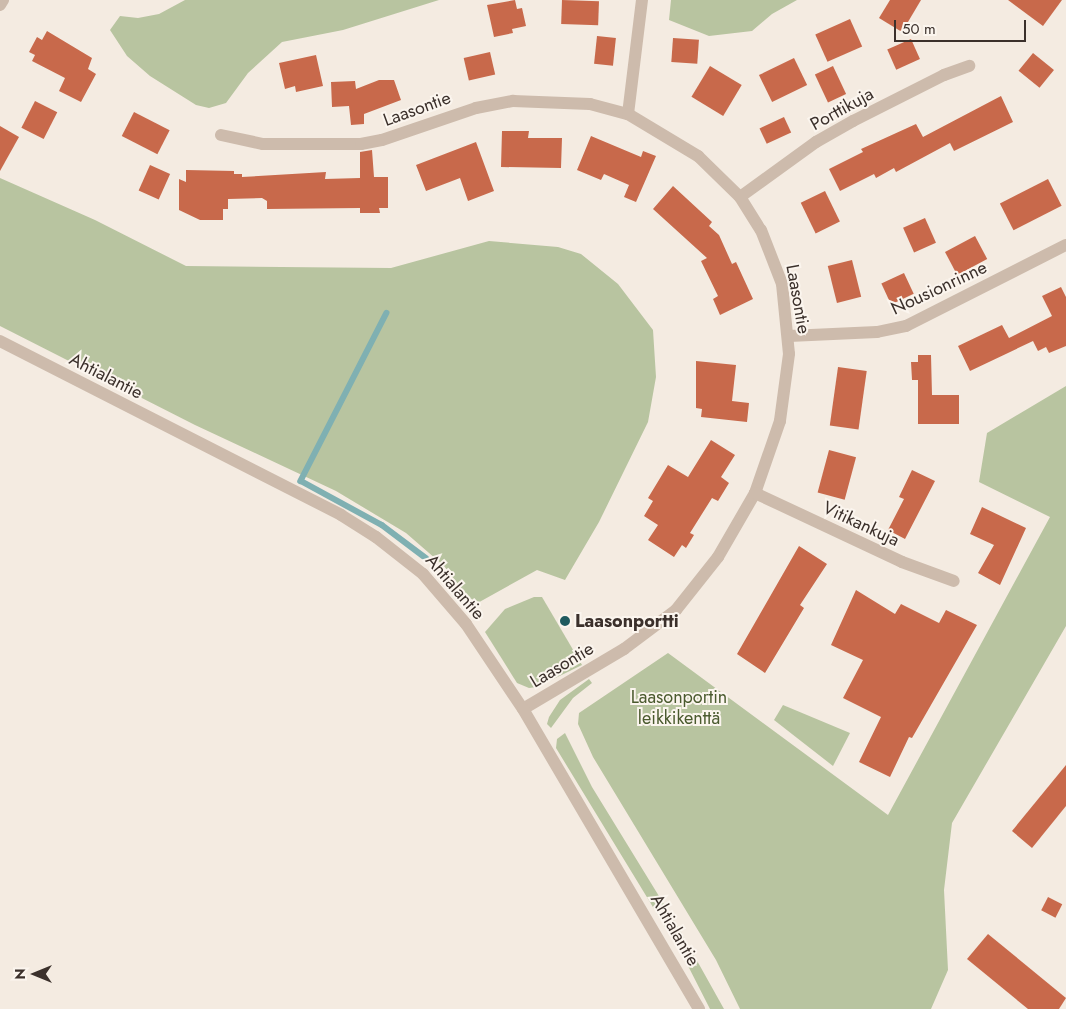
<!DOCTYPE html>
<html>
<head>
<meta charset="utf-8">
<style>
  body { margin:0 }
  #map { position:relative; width:1066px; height:1009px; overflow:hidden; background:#f4ebe1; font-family:Jost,sans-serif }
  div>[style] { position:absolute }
  .green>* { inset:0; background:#b8c4a0 }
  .stream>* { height:5.5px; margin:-2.75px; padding:0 2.75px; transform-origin:2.75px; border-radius:2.75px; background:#7fb0b2 }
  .building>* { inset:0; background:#c8694b; transform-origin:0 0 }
  .minor>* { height:12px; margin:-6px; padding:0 6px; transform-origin:6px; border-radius:6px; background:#cdbbac }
  .tertiary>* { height:12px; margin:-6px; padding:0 6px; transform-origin:6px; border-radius:6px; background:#cdbbac }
  .dots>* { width:14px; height:14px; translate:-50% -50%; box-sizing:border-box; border:2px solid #fbf5ee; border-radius:50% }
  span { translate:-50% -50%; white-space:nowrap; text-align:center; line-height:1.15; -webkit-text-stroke:4px #fbf5ee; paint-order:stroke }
  .street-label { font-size:18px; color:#3b302b }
  .poi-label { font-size:18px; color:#3b302b; font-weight:700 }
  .left { translate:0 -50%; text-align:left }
  .park-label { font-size:18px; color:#4a5a2e }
  .north { position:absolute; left:10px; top:949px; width:50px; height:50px; -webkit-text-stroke:4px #fbf5ee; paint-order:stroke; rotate:270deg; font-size:14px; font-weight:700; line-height:20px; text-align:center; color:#3b302b }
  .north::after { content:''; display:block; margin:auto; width:18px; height:22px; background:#3b302b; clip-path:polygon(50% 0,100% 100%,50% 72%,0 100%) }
  .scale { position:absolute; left:894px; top:20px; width:132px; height:22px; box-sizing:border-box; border:2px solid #3b302b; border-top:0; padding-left:6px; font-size:15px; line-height:18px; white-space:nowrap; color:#3b302b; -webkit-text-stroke:4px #fbf5ee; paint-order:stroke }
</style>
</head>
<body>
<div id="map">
  <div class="green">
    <i style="clip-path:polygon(185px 0,439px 0,343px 30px,282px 42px,248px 73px,226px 103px,209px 108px,196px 105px,150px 76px,127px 56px,110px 30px,120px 16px,138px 18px,159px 14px)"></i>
    <i style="clip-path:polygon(671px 0,797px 0,772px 14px,752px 31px,709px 36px,669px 20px)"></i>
    <i style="clip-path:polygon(0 178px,95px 220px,186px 266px,391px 268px,489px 241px,558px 247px,581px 254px,618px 284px,653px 330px,656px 377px,648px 422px,599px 522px,565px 580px,537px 570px,474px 605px,444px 566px,406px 533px,336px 491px,195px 425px,0 326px)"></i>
    <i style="clip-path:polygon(1066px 386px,1066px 626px,952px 823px,944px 890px,948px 970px,931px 1009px,740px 1009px,716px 960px,593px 757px,578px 724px,579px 713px,668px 653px,888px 815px,1050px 517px,979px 482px,987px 433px)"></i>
    <i style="clip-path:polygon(534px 597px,542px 597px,582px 665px,537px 687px,529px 688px,517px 683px,485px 632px,505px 609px)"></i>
    <i style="clip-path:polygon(589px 679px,592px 683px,573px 698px,551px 728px,547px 724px,549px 717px,560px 700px)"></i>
    <i style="clip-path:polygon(783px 705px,850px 733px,833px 766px,774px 720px)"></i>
    <i style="clip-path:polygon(565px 733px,592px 787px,681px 932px,724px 1009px,710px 1009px,684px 958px,556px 748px,557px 739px)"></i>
  </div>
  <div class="stream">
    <i style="left:387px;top:313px;width:189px;rotate:117.1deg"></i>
    <i style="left:301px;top:481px;width:92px;rotate:28.5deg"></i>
    <i style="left:382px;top:525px;width:55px;rotate:36.9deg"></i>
  </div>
  <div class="building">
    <i style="clip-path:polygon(515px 0,517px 9px,522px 8px,526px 26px,512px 29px,513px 33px,494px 37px,487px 5px)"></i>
    <i style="left:562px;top:0;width:37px;height:24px;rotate:2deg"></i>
    <i style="clip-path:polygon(890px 0,921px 0,902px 32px,879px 18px)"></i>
    <i style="clip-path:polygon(1008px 0,1062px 0,1043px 26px)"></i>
    <i style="left:850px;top:19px;width:30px;height:38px;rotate:66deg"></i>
    <i style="clip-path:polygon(47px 31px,92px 58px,88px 69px,96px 74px,81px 102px,59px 91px,65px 78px,32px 61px,35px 55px,29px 52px,37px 37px,42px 40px)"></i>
    <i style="left:597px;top:36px;width:19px;height:28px;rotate:6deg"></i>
    <i style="left:673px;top:38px;width:26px;height:24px;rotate:4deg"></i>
    <i style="left:911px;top:39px;width:22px;height:26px;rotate:66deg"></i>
    <i style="left:490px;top:52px;width:23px;height:27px;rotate:77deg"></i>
    <i style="left:1033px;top:53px;width:27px;height:23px;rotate:39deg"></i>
    <i style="clip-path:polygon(316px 55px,323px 86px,296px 92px,295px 86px,285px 89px,279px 63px)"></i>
    <i style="left:794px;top:58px;width:30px;height:39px;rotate:64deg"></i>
    <i style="left:710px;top:66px;width:37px;height:36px;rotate:31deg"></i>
    <i style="left:833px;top:66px;width:31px;height:20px;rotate:65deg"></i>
    <i style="clip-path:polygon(379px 80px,394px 80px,401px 100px,364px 114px,364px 124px,351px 125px,349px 106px,332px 107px,331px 82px,355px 81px,356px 89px)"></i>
    <i style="clip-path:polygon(1001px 96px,1013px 122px,954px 151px,950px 143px,896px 172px,894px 168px,876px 178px,874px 174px,840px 191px,829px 169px,863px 152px,861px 149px,916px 124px,923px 137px)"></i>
    <i style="left:35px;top:101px;width:25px;height:30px;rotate:27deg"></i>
    <i style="left:134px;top:112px;width:40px;height:27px;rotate:27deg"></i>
    <i style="left:784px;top:117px;width:17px;height:27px;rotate:65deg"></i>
    <i style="clip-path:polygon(0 126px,19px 137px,0 171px)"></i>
    <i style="clip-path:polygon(502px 131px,529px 131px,528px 138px,562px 138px,561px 168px,501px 167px)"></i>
    <i style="clip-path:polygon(591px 136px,641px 157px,643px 151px,656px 156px,636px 202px,624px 197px,629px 185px,604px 174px,601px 180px,577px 170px)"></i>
    <i style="clip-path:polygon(476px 142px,494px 191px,468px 201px,460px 178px,426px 191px,416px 165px)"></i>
    <i style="clip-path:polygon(372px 150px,374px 177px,388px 177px,388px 208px,379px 208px,380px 213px,360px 213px,360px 208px,267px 209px,267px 201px,262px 198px,228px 199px,228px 209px,223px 209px,223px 220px,200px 220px,179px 210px,179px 179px,186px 182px,186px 170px,234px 171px,234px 174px,242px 174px,242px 177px,326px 172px,325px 179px,360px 178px,360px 152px)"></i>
    <i style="left:150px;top:165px;width:22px;height:28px;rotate:24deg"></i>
    <i style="left:1048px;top:179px;width:30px;height:54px;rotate:63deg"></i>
    <i style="clip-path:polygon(673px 186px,712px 222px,709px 226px,719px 235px,732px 264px,736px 262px,753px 299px,720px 315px,713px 299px,718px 296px,701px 261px,707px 258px,653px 209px)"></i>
    <i style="left:825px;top:191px;width:34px;height:27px;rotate:64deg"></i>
    <i style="left:925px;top:218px;width:27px;height:24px;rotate:66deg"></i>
    <i style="left:975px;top:236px;width:26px;height:34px;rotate:62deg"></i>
    <i style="left:852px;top:260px;width:38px;height:25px;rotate:76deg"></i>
    <i style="left:904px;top:273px;width:23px;height:25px;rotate:65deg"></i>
    <i style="clip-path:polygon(1061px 287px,1066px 297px,1066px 346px,1049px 353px,1046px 347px,1038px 351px,1033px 341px,970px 371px,958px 346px,1002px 325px,1009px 338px,1052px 316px,1042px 296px)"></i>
    <i style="clip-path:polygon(918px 355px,931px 355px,932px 395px,959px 395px,959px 424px,918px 424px,918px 380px,912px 380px,911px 362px,918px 362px)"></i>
    <i style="clip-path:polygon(696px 361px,736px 365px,732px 401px,749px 403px,747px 422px,701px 417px,702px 409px,696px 408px)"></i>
    <i style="left:838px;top:367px;width:29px;height:59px;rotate:8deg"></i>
    <i style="clip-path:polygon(711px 440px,735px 455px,721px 477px,729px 483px,718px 501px,712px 498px,690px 533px,694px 535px,686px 548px,682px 545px,674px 557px,648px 540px,658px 525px,644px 516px,653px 501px,648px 498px,668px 465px,688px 477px)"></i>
    <i style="left:829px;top:450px;width:28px;height:44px;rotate:15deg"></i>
    <i style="clip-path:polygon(912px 470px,935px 481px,905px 539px,888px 530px,904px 499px,899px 497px)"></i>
    <i style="clip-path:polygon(982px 507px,1026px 528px,1000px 585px,978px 573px,994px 545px,970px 534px)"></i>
    <i style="clip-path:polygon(799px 546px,827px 564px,800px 605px,804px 608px,765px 673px,737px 654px)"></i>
    <i style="clip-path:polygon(856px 590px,895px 614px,901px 604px,939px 623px,946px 610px,977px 625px,912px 738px,909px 737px,890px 777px,859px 762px,881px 717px,843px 698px,863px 660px,831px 645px)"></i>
    <i style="clip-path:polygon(1066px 765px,1066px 806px,1032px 848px,1012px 831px)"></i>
    <i style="left:1048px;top:897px;width:16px;height:15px;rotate:27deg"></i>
    <i style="clip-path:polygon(988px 934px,1066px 998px,1059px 1009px,1028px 1009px,967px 959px)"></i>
  </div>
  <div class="minor">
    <i style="left:0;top:5px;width:6px;rotate:-59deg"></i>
    <i style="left:628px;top:114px;width:115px;rotate:-83deg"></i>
    <i style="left:221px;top:135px;width:43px;rotate:12.1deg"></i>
    <i style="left:263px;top:144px;width:98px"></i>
    <i style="left:361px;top:144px;width:21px;rotate:-11deg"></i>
    <i style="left:382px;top:140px;width:99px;rotate:-18.8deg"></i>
    <i style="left:476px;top:108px;width:38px;rotate:-11deg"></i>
    <i style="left:513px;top:101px;width:77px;rotate:2.2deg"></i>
    <i style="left:590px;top:104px;width:39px;rotate:15deg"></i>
    <i style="left:628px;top:114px;width:82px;rotate:31deg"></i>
    <i style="left:698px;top:156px;width:59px;rotate:44.3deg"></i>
    <i style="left:740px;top:197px;width:39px;rotate:58deg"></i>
    <i style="left:761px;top:230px;width:58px;rotate:68.7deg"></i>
    <i style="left:782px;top:284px;width:70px;rotate:84.3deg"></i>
    <i style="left:789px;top:354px;width:68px;rotate:97.7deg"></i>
    <i style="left:780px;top:421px;width:76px;rotate:109.1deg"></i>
    <i style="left:755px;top:493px;width:74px;rotate:120deg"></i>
    <i style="left:718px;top:557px;width:68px;rotate:128.4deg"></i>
    <i style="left:676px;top:610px;width:65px;rotate:143.1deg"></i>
    <i style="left:624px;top:649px;width:117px;rotate:149.3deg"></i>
    <i style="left:740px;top:197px;width:94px;rotate:-35.9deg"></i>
    <i style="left:816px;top:142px;width:43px;rotate:-29.6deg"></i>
    <i style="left:853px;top:121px;width:102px;rotate:-26.8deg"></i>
    <i style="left:944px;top:75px;width:27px;rotate:-20deg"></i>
    <i style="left:789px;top:336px;width:88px;rotate:-2.6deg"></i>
    <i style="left:877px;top:332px;width:30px;rotate:-12deg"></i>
    <i style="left:906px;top:326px;width:179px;rotate:-26.9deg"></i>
    <i style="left:755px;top:493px;width:162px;rotate:25.1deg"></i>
    <i style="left:902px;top:562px;width:55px;rotate:20.1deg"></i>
  </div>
  <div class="tertiary">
    <i style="left:0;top:341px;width:383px;rotate:27deg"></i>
    <i style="left:341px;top:515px;width:41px;rotate:32.2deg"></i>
    <i style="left:376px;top:537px;width:60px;rotate:38.2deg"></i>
    <i style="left:423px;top:574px;width:66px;rotate:49.3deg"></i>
    <i style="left:466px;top:624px;width:102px;rotate:56.2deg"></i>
    <i style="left:523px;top:709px;width:348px;rotate:59.6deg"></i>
  </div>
  <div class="dots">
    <i style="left:565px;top:621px;background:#1f5a5e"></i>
  </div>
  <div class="street-label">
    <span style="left:417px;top:109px;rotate:-20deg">Laasontie</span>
    <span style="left:842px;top:109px;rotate:-29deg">Porttikuja</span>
    <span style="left:939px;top:288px;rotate:-25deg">Nousionrinne</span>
    <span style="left:798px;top:299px;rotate:80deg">Laasontie</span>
    <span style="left:106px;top:376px;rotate:27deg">Ahtialantie</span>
    <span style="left:861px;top:524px;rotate:25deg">Vitikankuja</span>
    <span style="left:455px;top:587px;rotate:49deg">Ahtialantie</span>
    <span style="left:562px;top:665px;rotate:-31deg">Laasontie</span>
    <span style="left:675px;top:930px;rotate:60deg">Ahtialantie</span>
  </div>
  <div class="poi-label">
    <span class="left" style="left:575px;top:621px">Laasonportti</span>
  </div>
  <div class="park-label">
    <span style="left:679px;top:708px">Laasonportin<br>leikkikenttä</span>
  </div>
  <div class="north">N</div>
  <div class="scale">50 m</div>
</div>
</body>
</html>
